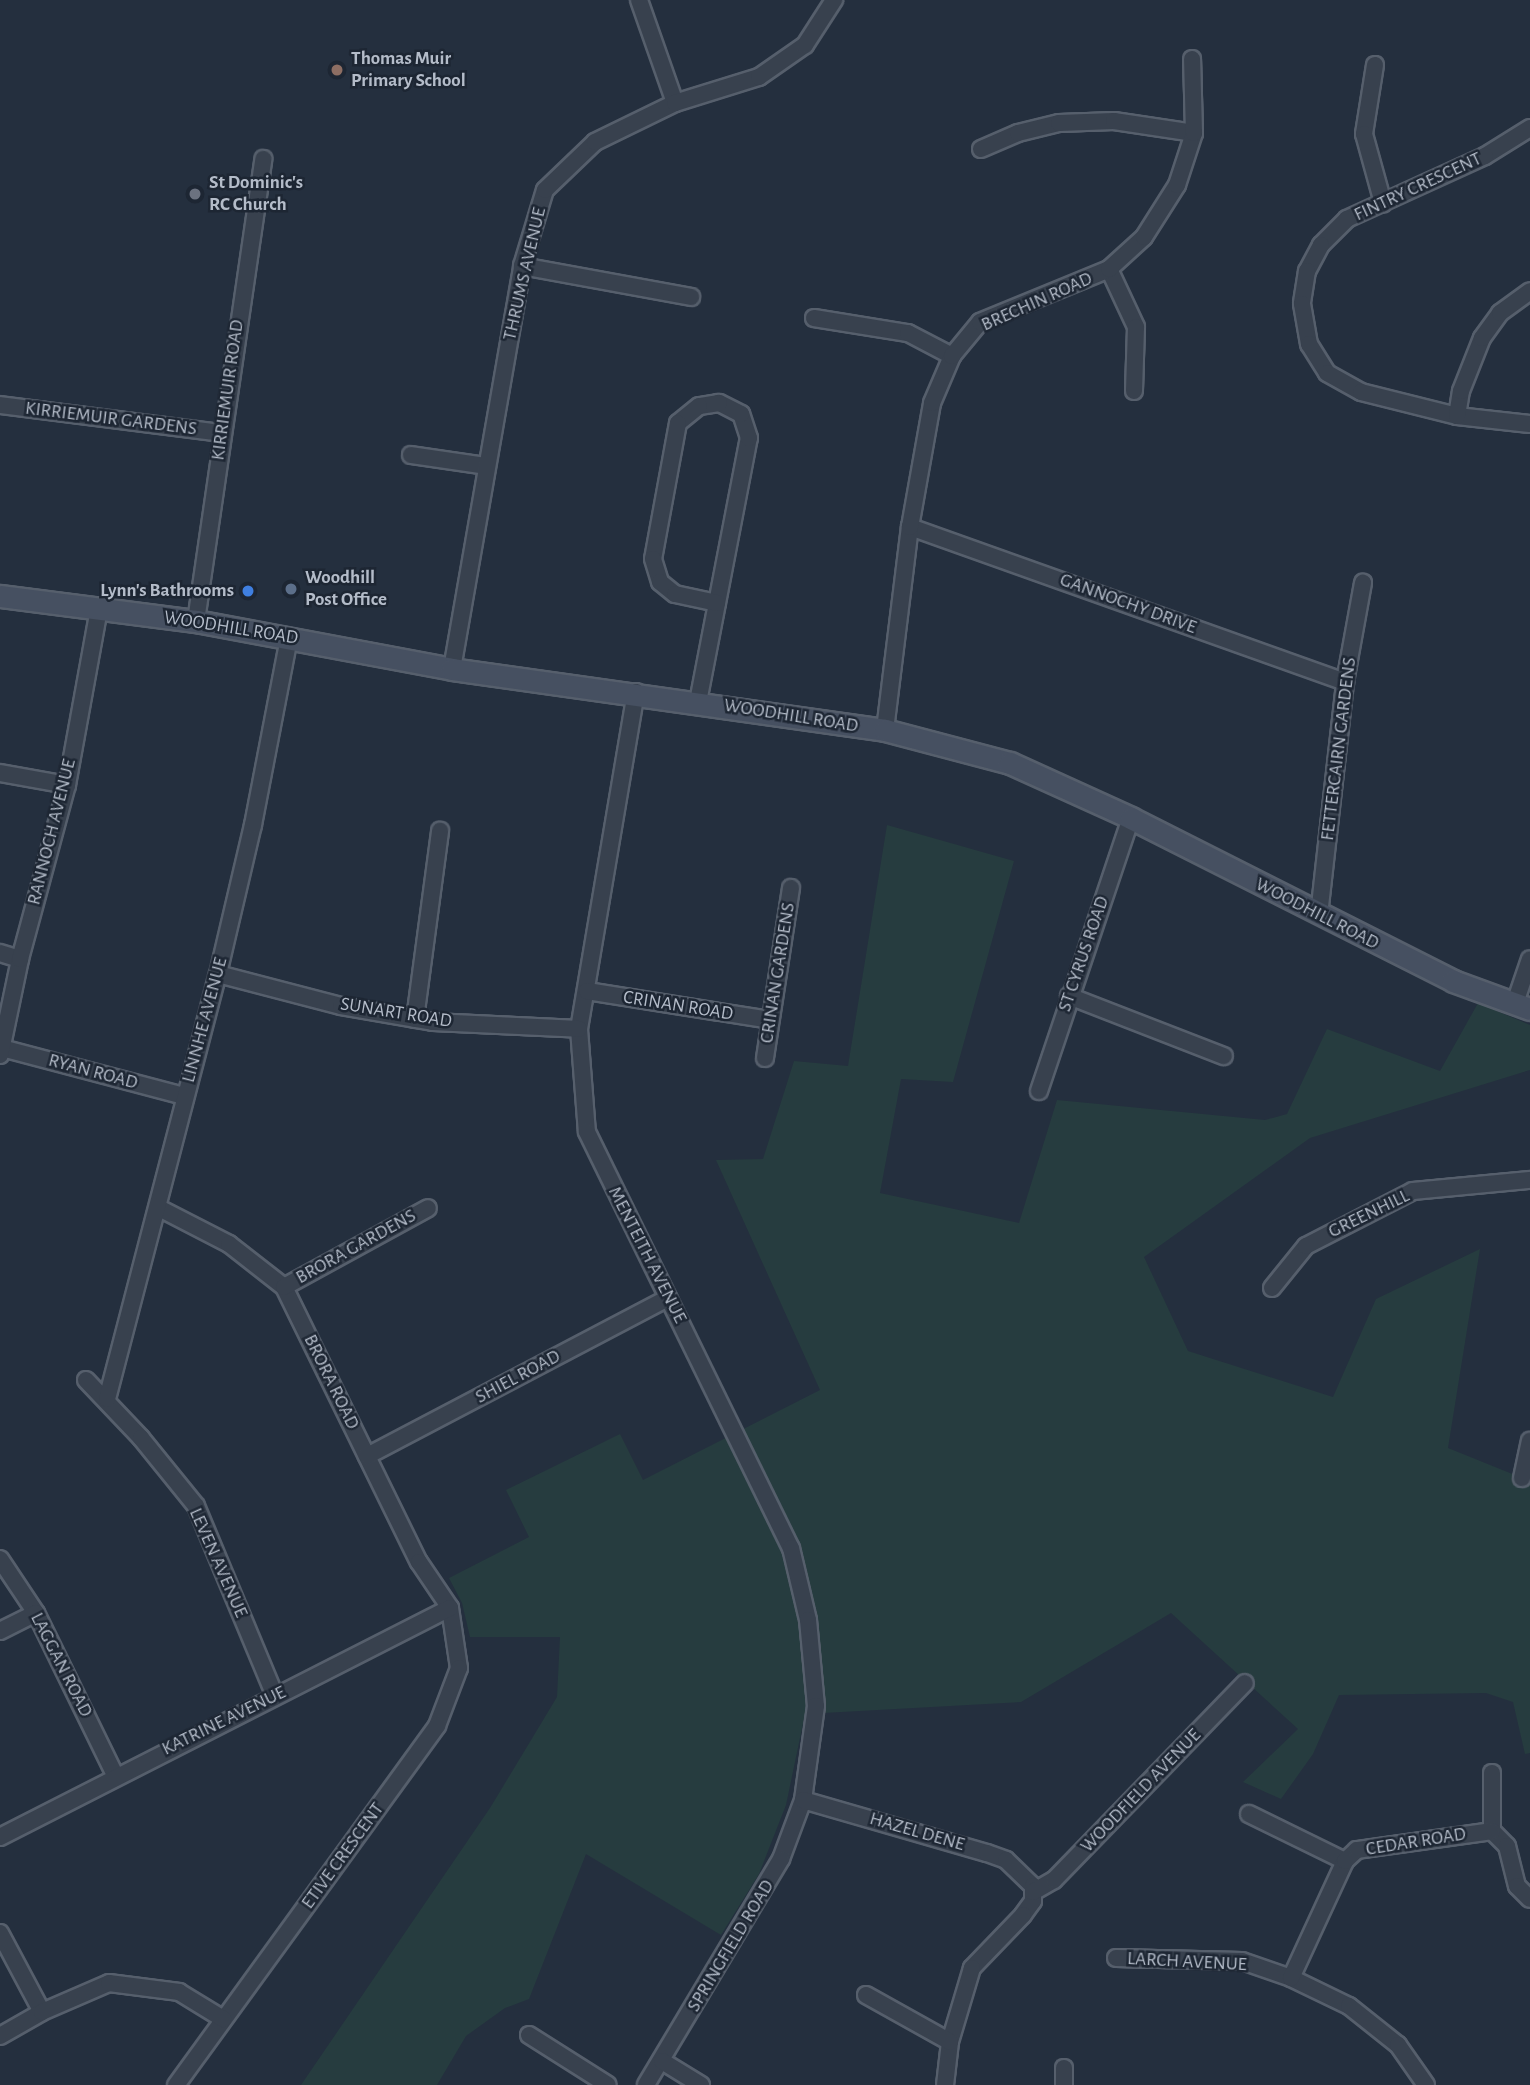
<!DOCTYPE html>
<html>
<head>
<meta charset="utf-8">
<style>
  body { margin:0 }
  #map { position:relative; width:1530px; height:2085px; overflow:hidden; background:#242f3e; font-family:"Alegreya Sans",sans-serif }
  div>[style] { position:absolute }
  .green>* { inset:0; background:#263c3f }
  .roads { filter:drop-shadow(2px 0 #565f6c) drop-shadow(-2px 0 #565f6c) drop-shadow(0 2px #565f6c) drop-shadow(0 -2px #565f6c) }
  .street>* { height:16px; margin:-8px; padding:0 8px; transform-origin:8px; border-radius:8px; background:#38414e }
  .secondary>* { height:21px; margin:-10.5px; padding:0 10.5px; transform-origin:10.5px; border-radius:10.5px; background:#465061 }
  .dots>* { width:19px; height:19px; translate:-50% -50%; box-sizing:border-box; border:4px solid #1d2633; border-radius:50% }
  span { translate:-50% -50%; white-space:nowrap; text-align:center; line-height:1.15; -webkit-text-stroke:5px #1d2633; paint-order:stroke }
  .poi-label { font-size:19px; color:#b4bcc9; font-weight:700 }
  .left { translate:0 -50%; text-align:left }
  .right { translate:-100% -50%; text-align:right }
  .street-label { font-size:19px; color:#b4bcc9 }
</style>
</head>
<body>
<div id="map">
  <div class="green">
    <i style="clip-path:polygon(887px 825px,1014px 861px,953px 1082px,901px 1079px,880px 1193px,1019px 1223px,1057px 1100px,1265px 1120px,1287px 1114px,1327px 1029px,1440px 1071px,1478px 1003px,1530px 1025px,1530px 1070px,1310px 1138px,1144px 1257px,1188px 1351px,1333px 1397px,1376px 1299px,1480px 1249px,1448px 1448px,1530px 1481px,1530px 1753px,1525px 1754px,1513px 1702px,1486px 1693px,1339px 1695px,1313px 1754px,1281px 1799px,1243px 1782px,1298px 1729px,1171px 1613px,1021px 1702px,805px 1714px,786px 1805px,759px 1874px,721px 1935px,586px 1854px,529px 1999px,505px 2008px,466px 2036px,437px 2085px,301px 2085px,490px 1808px,557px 1697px,560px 1637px,470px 1637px,462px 1603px,449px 1578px,529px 1537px,506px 1490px,620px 1434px,643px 1480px,820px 1390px,716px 1160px,763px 1159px,794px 1061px,848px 1066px)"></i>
  </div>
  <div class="roads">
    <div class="street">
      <i style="left:639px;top:0;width:109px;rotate:70.7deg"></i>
      <i style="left:1375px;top:65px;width:70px;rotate:99.1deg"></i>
      <i style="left:1364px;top:134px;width:72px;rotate:74.6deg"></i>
      <i style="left:1530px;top:128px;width:53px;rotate:148.1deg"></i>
      <i style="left:1485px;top:156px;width:152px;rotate:155.5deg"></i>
      <i style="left:1347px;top:219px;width:37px;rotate:135deg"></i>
      <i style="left:1321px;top:245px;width:30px;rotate:118deg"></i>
      <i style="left:1307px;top:271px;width:33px;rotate:99deg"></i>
      <i style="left:1302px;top:304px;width:41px;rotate:80.1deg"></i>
      <i style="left:1309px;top:344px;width:34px;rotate:58deg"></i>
      <i style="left:1327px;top:373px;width:39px;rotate:29deg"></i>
      <i style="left:1361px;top:392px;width:99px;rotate:14deg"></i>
      <i style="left:1457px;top:416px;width:73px;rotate:6.3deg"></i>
      <i style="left:981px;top:149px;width:40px;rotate:-23.4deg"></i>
      <i style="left:1018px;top:133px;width:42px;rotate:-13.7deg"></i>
      <i style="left:1059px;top:123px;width:55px;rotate:-2.1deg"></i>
      <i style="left:1114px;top:121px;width:81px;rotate:8.5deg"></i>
      <i style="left:522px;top:266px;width:172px;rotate:10.4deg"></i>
      <i style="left:1109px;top:269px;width:64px;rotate:65deg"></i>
      <i style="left:1136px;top:327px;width:64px;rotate:91.8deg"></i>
      <i style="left:814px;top:318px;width:95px;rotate:9.1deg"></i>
      <i style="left:908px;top:333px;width:50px;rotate:27.6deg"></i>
      <i style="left:0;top:405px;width:224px;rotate:7.2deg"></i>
      <i style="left:1457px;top:416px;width:25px;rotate:-81deg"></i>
      <i style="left:1461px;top:391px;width:57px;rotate:-68.4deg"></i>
      <i style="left:1482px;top:338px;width:31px;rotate:-54deg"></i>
      <i style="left:1500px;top:313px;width:37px;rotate:-36deg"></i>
      <i style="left:411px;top:455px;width:76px;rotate:8.3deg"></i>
      <i style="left:910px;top:527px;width:462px;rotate:19.6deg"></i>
      <i style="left:196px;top:621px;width:467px;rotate:-81.7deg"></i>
      <i style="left:452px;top:669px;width:409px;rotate:-80.1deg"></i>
      <i style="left:522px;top:266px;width:79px;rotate:-73.2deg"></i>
      <i style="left:545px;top:190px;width:69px;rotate:-43.8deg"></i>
      <i style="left:595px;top:142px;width:89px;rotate:-26deg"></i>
      <i style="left:675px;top:103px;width:88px;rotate:-17.2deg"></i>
      <i style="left:759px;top:77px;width:56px;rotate:-34.8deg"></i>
      <i style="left:805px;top:45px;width:54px;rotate:-57.2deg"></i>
      <i style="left:636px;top:692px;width:342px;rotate:99.6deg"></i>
      <i style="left:579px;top:1029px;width:103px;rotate:85.6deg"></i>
      <i style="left:587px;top:1132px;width:463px;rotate:63.9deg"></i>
      <i style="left:791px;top:1548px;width:74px;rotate:76.7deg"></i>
      <i style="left:808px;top:1620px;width:86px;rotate:84.7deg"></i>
      <i style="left:816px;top:1706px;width:95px;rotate:97.9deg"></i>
      <i style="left:803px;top:1800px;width:63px;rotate:110.4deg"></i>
      <i style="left:781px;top:1859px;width:263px;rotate:120.9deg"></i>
      <i style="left:698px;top:702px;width:269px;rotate:-79.1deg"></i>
      <i style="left:749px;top:438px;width:25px;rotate:-108deg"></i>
      <i style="left:741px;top:414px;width:25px;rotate:-153deg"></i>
      <i style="left:719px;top:403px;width:20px;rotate:171deg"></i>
      <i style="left:699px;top:406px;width:27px;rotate:141deg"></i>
      <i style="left:678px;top:423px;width:138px;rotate:100.4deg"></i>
      <i style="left:653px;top:559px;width:24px;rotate:73deg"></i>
      <i style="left:660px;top:582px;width:19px;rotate:39deg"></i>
      <i style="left:675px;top:594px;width:43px;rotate:12.1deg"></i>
      <i style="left:885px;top:730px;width:205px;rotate:-83deg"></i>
      <i style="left:910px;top:527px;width:126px;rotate:-79.9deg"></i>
      <i style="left:932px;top:403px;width:51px;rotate:-66.9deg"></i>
      <i style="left:952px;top:356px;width:44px;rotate:-50.5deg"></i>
      <i style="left:980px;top:322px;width:139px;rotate:-22.3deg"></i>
      <i style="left:1109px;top:269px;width:47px;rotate:-42.4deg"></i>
      <i style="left:1144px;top:237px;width:62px;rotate:-57.6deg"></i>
      <i style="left:1177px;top:185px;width:55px;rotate:-71.9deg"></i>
      <i style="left:1194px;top:133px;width:74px;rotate:-91.5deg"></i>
      <i style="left:0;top:773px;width:68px;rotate:10.2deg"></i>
      <i style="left:1319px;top:915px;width:234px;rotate:-83.6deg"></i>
      <i style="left:1345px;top:682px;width:101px;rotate:-79.7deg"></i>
      <i style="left:0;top:953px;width:21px;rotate:17deg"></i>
      <i style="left:218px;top:974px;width:127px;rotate:14.6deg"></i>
      <i style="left:341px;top:1006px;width:93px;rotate:9.9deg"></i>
      <i style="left:433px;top:1022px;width:146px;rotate:2.7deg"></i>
      <i style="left:587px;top:991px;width:185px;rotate:9deg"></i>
      <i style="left:1069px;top:996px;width:166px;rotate:21.2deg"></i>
      <i style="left:1515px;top:1003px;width:46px;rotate:-71.2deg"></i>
      <i style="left:415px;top:1019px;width:190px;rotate:-82.4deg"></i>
      <i style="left:2px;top:1048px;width:188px;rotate:14.8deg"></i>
      <i style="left:0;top:1055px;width:98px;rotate:-78.2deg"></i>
      <i style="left:20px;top:959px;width:180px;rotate:-74.9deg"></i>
      <i style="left:67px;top:785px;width:179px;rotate:-79.7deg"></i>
      <i style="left:765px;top:1058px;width:172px;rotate:-81.3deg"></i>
      <i style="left:1039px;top:1091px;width:288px;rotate:-71.4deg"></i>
      <i style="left:159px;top:1208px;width:79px;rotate:27.2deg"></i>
      <i style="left:229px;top:1244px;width:70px;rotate:38deg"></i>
      <i style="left:284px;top:1287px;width:306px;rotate:63.9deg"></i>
      <i style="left:419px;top:1562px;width:55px;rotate:56deg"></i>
      <i style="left:450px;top:1608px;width:61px;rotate:81.5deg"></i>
      <i style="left:459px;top:1668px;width:62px;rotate:110.8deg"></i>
      <i style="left:437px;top:1726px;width:444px;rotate:126deg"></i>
      <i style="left:284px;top:1287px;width:164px;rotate:-28.7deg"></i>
      <i style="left:1272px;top:1288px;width:54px;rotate:-51deg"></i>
      <i style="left:1306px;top:1246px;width:120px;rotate:-27.2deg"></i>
      <i style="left:1413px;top:1191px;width:118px;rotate:-5.4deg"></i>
      <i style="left:86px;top:1380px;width:80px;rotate:46.5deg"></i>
      <i style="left:141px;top:1438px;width:87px;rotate:51deg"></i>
      <i style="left:196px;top:1506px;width:206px;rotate:67.4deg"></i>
      <i style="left:107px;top:1399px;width:439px;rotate:-75.4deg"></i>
      <i style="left:218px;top:974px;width:153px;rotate:-76.8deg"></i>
      <i style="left:253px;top:825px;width:190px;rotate:-79.1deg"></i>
      <i style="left:367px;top:1456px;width:340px;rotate:-27.7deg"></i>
      <i style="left:1522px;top:1478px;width:38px;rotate:-78deg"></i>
      <i style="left:0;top:1559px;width:65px;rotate:56.3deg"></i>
      <i style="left:36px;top:1613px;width:180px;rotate:64deg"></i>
      <i style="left:0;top:1631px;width:40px;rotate:-26.6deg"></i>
      <i style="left:1492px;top:1773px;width:58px;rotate:90deg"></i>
      <i style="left:1492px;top:1831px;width:21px;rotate:45deg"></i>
      <i style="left:1507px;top:1846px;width:41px;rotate:76deg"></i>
      <i style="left:1517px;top:1886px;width:18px;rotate:45deg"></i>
      <i style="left:803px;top:1800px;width:191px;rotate:16.1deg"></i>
      <i style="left:987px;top:1853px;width:20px;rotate:20deg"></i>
      <i style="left:1006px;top:1860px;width:37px;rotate:44deg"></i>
      <i style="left:1033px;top:1886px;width:15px;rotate:90deg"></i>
      <i style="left:1033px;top:1901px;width:17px;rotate:126deg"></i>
      <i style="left:1023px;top:1915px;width:74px;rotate:133.9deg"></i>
      <i style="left:972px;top:1968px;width:77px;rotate:106.6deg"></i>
      <i style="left:950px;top:2042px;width:43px;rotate:96.6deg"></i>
      <i style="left:1249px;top:1814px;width:107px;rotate:26.1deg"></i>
      <i style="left:0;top:1837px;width:505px;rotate:-26.97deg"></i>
      <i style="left:1033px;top:1892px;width:24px;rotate:-30deg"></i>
      <i style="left:1054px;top:1880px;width:274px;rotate:-45.9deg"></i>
      <i style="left:0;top:1933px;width:89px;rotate:62deg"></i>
      <i style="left:1116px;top:1958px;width:126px;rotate:1.4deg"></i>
      <i style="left:1242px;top:1961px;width:52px;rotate:19.1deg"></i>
      <i style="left:1291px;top:1978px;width:64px;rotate:25.8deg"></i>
      <i style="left:1349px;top:2006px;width:63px;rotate:38.5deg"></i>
      <i style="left:1398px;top:2045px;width:49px;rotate:55deg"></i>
      <i style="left:1291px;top:1978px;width:129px;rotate:-65.2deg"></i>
      <i style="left:1345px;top:1861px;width:16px;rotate:-43deg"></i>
      <i style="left:1357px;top:1850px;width:136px;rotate:-8deg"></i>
      <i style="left:866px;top:1995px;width:96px;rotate:29.2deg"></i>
      <i style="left:529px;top:2035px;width:93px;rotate:32.3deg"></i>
      <i style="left:0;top:2036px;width:48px;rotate:-29.7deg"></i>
      <i style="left:42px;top:2012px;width:73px;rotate:-23.4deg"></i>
      <i style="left:109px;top:1983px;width:71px;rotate:7.3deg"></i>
      <i style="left:179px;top:1992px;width:52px;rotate:31.5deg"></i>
      <i style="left:662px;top:2061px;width:46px;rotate:31.6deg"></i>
      <i style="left:1064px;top:2085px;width:17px;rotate:-90deg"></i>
    </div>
    <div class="secondary">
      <i style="left:0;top:596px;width:198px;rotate:7.3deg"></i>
      <i style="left:196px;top:621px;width:260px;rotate:10.6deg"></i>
      <i style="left:452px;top:669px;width:437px;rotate:8deg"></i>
      <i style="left:885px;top:730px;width:129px;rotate:14.8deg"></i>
      <i style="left:1010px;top:763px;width:133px;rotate:24.4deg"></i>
      <i style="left:1131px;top:818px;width:361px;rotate:26.8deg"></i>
      <i style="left:1453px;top:981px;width:82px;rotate:20deg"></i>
    </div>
  </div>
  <div class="dots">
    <i style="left:337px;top:70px;background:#8d6e63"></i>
    <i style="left:195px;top:194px;background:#6b7280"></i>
    <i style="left:291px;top:589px;background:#5c6f8a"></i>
    <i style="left:248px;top:591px;background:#3f7fe0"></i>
  </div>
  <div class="poi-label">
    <span class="left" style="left:351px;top:70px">Thomas Muir<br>Primary School</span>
    <span class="left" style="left:209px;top:194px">St Dominic's<br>RC Church</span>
    <span class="left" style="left:305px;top:589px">Woodhill<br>Post Office</span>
    <span class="right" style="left:234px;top:591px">Lynn's Bathrooms</span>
  </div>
  <div class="street-label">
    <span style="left:1418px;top:187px;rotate:-25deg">FINTRY CRESCENT</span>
    <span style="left:525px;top:274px;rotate:-77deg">THRUMS AVENUE</span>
    <span style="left:1037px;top:302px;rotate:-24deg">BRECHIN ROAD</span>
    <span style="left:228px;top:390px;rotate:-82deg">KIRRIEMUIR ROAD</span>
    <span style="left:111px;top:419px;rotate:7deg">KIRRIEMUIR GARDENS</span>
    <span style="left:1128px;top:604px;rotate:20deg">GANNOCHY DRIVE</span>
    <span style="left:231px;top:628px;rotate:9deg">WOODHILL ROAD</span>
    <span style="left:791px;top:716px;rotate:9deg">WOODHILL ROAD</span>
    <span style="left:1339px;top:749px;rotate:-83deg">FETTERCAIRN GARDENS</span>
    <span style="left:52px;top:832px;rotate:-76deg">RANNOCH AVENUE</span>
    <span style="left:1317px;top:914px;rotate:27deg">WOODHILL ROAD</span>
    <span style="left:1084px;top:954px;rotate:-71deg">ST CYRUS ROAD</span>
    <span style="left:778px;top:973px;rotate:-81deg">CRINAN GARDENS</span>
    <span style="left:678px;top:1006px;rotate:9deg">CRINAN ROAD</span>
    <span style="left:396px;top:1013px;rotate:9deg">SUNART ROAD</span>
    <span style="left:205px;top:1020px;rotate:-75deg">LINNHE AVENUE</span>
    <span style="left:93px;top:1072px;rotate:15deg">RYAN ROAD</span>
    <span style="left:1369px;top:1214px;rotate:-26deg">GREENHILL</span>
    <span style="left:356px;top:1247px;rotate:-29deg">BRORA GARDENS</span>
    <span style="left:647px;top:1255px;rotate:63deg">MENTEITH AVENUE</span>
    <span style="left:518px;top:1377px;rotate:-28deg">SHIEL ROAD</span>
    <span style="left:331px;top:1382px;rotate:64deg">BRORA ROAD</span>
    <span style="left:218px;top:1563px;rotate:66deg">LEVEN AVENUE</span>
    <span style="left:61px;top:1665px;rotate:63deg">LAGGAN ROAD</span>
    <span style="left:224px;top:1721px;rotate:-26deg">KATRINE AVENUE</span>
    <span style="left:1141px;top:1791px;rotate:-46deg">WOODFIELD AVENUE</span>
    <span style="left:917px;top:1832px;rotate:16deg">HAZEL DENE</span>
    <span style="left:1416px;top:1842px;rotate:-9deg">CEDAR ROAD</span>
    <span style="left:343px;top:1856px;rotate:-54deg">ETIVE CRESCENT</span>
    <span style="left:731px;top:1946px;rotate:-59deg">SPRINGFIELD ROAD</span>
    <span style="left:1187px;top:1962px;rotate:3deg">LARCH AVENUE</span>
  </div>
</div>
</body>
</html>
